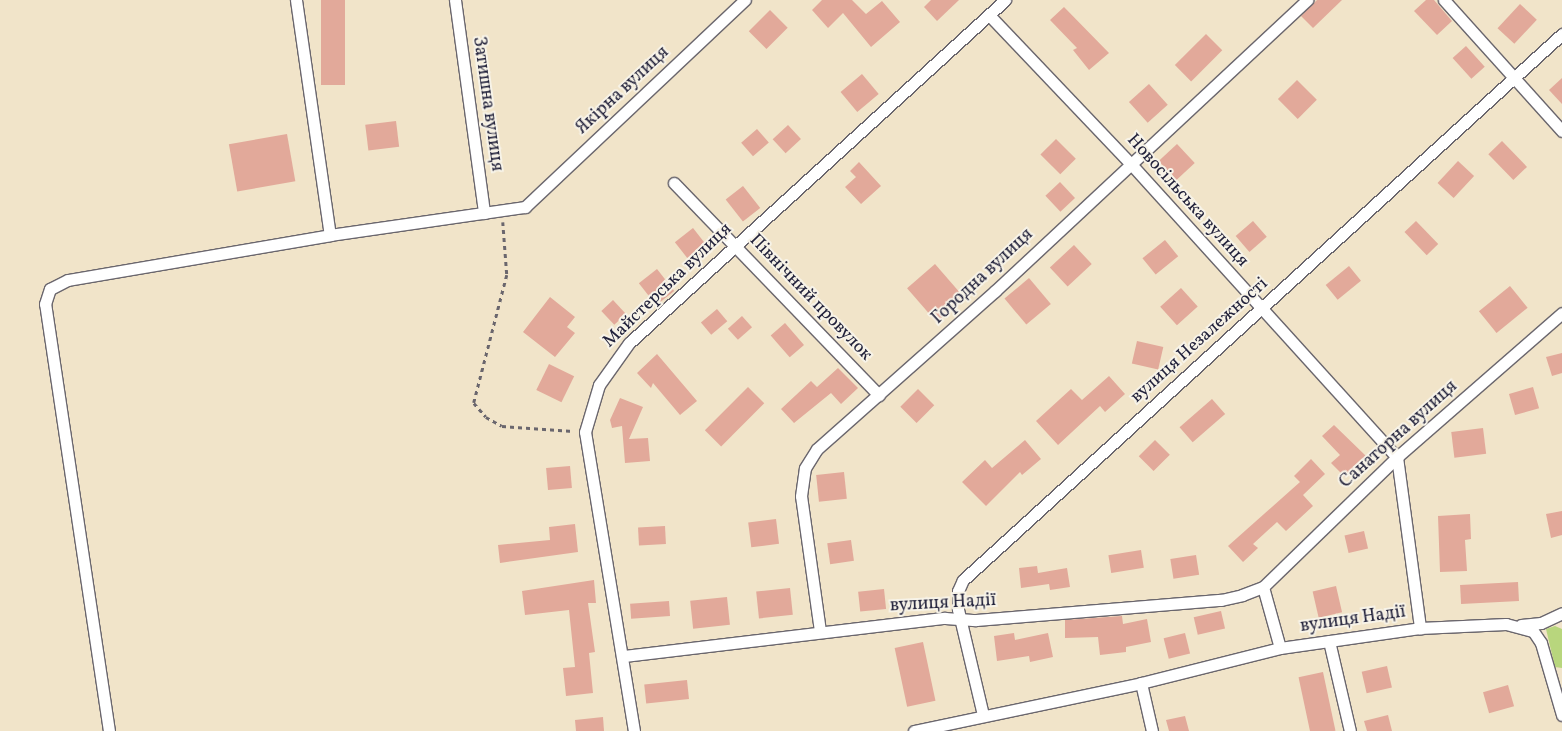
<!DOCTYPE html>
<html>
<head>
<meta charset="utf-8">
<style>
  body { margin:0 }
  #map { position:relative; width:1562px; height:731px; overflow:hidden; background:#f1e4c9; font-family:Vollkorn,serif }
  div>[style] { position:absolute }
  .green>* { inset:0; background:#b8d67d }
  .building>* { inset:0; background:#e2a99a; transform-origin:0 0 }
  .path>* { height:2.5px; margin-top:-1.25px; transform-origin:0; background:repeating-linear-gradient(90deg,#6a666d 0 4px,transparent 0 8px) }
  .roads { filter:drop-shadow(1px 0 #6a666d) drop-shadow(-1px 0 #6a666d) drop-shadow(0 1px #6a666d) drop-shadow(0 -1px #6a666d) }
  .minor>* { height:11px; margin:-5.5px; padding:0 5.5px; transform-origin:5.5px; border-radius:5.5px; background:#fff }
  span { translate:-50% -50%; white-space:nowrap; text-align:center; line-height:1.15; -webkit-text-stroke:4px #f7f3e8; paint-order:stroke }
  .street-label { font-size:18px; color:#22223b }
</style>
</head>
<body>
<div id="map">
  <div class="green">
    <i style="clip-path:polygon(1555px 626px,1562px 629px,1562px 668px,1555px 667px,1546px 629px)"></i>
  </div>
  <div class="building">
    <i style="left:321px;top:0;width:24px;height:85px"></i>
    <i style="clip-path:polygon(822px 0,852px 0,866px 14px,882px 1px,900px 22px,871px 47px,843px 13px,828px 28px,812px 10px)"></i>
    <i style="clip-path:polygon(931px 0,959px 0,937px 21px,924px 7px)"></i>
    <i style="clip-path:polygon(1317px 0,1342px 0,1313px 28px,1301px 16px)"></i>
    <i style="clip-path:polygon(1426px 0,1434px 0,1452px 21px,1437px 35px,1414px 11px)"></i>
    <i style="left:1520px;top:4px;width:23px;height:33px;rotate:43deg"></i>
    <i style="clip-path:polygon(1064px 7px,1109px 53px,1089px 70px,1073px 50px,1077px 48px,1050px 20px)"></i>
    <i style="left:770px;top:10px;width:25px;height:30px;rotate:45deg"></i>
    <i style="left:1206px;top:34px;width:23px;height:44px;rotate:45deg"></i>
    <i style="left:1466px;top:46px;width:28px;height:18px;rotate:48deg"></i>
    <i style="left:862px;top:74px;width:26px;height:28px;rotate:50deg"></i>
    <i style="clip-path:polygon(1562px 78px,1562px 104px,1549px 90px)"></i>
    <i style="left:1297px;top:80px;width:28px;height:27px;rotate:45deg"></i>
    <i style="left:1149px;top:84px;width:28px;height:27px;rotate:48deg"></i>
    <i style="left:396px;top:121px;width:26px;height:31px;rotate:83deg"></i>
    <i style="left:788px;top:125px;width:19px;height:21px;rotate:47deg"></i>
    <i style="left:757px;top:129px;width:18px;height:21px;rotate:49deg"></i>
    <i style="left:287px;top:134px;width:48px;height:59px;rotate:80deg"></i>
    <i style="left:1056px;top:139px;width:28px;height:22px;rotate:45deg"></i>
    <i style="left:1502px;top:141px;width:36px;height:19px;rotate:46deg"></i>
    <i style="left:1177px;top:144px;width:26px;height:25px;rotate:47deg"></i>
    <i style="left:1458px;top:161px;width:22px;height:30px;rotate:43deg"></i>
    <i style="clip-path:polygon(859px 162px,881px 186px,861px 204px,845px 187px,856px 177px,850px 171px)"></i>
    <i style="left:1060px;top:182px;width:22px;height:20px;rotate:47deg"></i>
    <i style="left:743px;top:186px;width:28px;height:22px;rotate:52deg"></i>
    <i style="left:1253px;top:221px;width:21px;height:23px;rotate:49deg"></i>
    <i style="left:1416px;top:221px;width:32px;height:16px;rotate:46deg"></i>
    <i style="left:693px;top:228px;width:28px;height:23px;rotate:52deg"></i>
    <i style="left:1165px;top:240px;width:21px;height:29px;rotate:51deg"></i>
    <i style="left:1074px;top:245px;width:26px;height:33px;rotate:47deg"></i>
    <i style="left:935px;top:264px;width:45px;height:37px;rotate:49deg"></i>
    <i style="left:1349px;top:266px;width:19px;height:30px;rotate:51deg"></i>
    <i style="left:657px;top:269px;width:28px;height:23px;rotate:52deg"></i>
    <i style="left:1029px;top:278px;width:34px;height:32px;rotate:50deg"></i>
    <i style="left:1510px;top:286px;width:28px;height:40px;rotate:51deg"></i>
    <i style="left:1181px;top:288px;width:25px;height:28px;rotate:48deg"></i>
    <i style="clip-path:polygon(550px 297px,575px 317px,567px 327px,575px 333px,555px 357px,523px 332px)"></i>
    <i style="left:613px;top:300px;width:19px;height:16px;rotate:47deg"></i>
    <i style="left:717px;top:309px;width:16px;height:21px;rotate:50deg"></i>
    <i style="left:742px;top:316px;width:15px;height:19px;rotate:48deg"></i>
    <i style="left:785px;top:323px;width:29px;height:19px;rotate:49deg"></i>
    <i style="left:1137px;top:341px;width:27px;height:23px;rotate:13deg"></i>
    <i style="clip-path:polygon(1562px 353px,1562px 373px,1552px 376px,1546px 357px)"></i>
    <i style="clip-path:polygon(657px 354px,697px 401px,680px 415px,653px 383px,651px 388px,637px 373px)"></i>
    <i style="left:549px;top:364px;width:28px;height:29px;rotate:26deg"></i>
    <i style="clip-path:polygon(838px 368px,858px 388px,841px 404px,831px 393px,794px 423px,781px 409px,811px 381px,817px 387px)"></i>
    <i style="clip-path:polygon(1109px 376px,1125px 394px,1105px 412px,1100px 406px,1058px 445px,1036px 421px,1071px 389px,1082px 400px)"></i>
    <i style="left:748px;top:387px;width:23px;height:61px;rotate:45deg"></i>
    <i style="left:1533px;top:387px;width:22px;height:25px;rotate:74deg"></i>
    <i style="left:918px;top:389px;width:23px;height:25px;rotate:45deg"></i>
    <i style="clip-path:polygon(620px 398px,643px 407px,629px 439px,648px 438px,650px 461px,625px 463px,622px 426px,612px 428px,610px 420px)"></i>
    <i style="left:1212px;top:399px;width:20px;height:43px;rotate:49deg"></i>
    <i style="clip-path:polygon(1334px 425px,1366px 456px,1345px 477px,1331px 463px,1340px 455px,1322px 436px)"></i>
    <i style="left:1483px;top:428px;width:26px;height:32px;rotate:83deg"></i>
    <i style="clip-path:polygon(1025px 440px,1041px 459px,1022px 475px,1020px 472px,986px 506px,962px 482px,985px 460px,992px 468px)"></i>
    <i style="left:1155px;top:440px;width:21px;height:23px;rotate:45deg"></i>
    <i style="clip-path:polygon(1311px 459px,1325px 474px,1303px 495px,1313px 506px,1286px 531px,1277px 522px,1253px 544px,1258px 548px,1243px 562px,1228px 546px,1300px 482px,1294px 476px)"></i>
    <i style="left:570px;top:466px;width:22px;height:24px;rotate:85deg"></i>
    <i style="left:844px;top:472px;width:27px;height:28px;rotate:84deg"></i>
    <i style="clip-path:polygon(1562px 511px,1562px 535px,1551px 538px,1546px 514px)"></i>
    <i style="clip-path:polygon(1470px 514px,1471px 539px,1465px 540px,1467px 571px,1440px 572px,1438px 516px)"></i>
    <i style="left:776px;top:519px;width:25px;height:28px;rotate:83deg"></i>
    <i style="clip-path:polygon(575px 524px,578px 552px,500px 563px,498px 545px,550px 540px,549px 527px)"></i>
    <i style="left:665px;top:526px;width:18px;height:27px;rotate:87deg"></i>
    <i style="left:1364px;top:531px;width:18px;height:20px;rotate:77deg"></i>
    <i style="left:851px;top:540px;width:21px;height:24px;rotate:82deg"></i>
    <i style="left:1141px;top:550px;width:18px;height:33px;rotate:81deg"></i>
    <i style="left:1196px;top:555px;width:20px;height:26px;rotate:81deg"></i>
    <i style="clip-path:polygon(1037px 566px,1038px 573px,1067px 568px,1070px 587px,1050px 590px,1049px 584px,1021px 588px,1019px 568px)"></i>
    <i style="clip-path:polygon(594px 580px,596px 603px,588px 603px,595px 652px,589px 653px,593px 693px,566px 696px,563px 668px,575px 667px,569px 610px,525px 615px,522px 591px)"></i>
    <i style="left:1518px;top:582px;width:19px;height:58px;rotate:87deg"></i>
    <i style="left:1336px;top:586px;width:27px;height:24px;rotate:77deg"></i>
    <i style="left:790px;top:588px;width:27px;height:34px;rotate:84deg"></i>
    <i style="left:884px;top:589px;width:20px;height:26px;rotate:84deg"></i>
    <i style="left:727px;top:597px;width:28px;height:37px;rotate:84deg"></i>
    <i style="left:669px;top:601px;width:15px;height:39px;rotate:86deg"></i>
    <i style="left:1221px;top:611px;width:18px;height:28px;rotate:77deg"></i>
    <i style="clip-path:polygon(1122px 616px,1123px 624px,1147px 619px,1151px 642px,1126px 647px,1126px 652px,1100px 655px,1098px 637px,1065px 638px,1065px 620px)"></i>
    <i style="clip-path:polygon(1014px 633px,1015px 640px,1048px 633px,1053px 657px,1030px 662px,1029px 656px,997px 661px,994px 636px)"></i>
    <i style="left:1185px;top:633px;width:21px;height:22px;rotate:76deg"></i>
    <i style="left:923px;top:642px;width:60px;height:29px;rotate:78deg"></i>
    <i style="left:1387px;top:666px;width:22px;height:26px;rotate:77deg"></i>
    <i style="left:1323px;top:672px;width:60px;height:25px;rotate:78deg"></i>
    <i style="left:687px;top:680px;width:19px;height:43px;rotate:84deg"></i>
    <i style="left:1508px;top:685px;width:22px;height:26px;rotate:74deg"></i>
    <i style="clip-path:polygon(1388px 715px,1392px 731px,1367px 731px,1364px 721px)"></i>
    <i style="clip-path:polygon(1185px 716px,1189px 731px,1169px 731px,1166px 720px)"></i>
    <i style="clip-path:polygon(603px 717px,604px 731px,576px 731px,575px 720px)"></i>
  </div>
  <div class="path">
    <i style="left:503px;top:222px;width:53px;rotate:85.7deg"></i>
    <i style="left:507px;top:275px;width:132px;rotate:104.5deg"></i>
    <i style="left:474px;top:403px;width:18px;rotate:49deg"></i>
    <i style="left:486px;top:417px;width:18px;rotate:29deg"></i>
    <i style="left:502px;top:426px;width:71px;rotate:4deg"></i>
  </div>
  <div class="roads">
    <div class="minor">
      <i style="left:296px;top:0;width:237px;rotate:81.8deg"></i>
      <i style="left:455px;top:0;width:215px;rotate:82.2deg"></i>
      <i style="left:1444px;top:0;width:176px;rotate:48deg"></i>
      <i style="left:989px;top:15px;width:204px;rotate:46.4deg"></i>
      <i style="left:1130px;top:163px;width:397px;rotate:47.8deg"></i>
      <i style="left:1397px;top:457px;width:173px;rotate:82.3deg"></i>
      <i style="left:674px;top:183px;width:295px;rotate:46deg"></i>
      <i style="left:1263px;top:587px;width:63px;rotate:74.4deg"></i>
      <i style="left:1521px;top:625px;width:20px;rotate:-6deg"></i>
      <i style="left:1541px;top:623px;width:23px;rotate:-25deg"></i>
      <i style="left:820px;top:631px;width:136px;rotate:-98deg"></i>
      <i style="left:801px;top:496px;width:28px;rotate:-82deg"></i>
      <i style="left:805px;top:468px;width:22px;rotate:-58deg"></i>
      <i style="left:817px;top:449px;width:238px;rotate:-41.6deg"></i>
      <i style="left:995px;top:291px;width:427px;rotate:-43deg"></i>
      <i style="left:1329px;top:641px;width:92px;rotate:76.9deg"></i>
      <i style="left:624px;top:656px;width:323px;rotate:-6.8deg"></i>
      <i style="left:945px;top:618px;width:31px;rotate:4deg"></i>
      <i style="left:976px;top:620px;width:246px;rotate:-4.7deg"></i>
      <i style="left:1221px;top:600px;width:22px;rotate:-13deg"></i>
      <i style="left:1242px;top:595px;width:22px;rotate:-21deg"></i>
      <i style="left:1263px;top:587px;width:187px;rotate:-44.1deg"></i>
      <i style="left:1397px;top:457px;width:219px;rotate:-41.1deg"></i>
      <i style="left:1141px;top:683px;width:49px;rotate:77.1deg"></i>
      <i style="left:983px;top:715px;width:109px;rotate:-103.3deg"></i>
      <i style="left:958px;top:609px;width:18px;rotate:-90deg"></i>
      <i style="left:958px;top:591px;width:12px;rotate:-66deg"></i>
      <i style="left:963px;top:580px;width:811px;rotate:-42.35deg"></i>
      <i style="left:109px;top:731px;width:432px;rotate:-98.5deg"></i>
      <i style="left:45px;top:304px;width:16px;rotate:-72deg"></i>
      <i style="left:50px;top:289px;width:20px;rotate:-27deg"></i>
      <i style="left:68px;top:280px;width:266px;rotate:-9.7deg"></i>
      <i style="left:330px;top:235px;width:197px;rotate:-8.2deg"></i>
      <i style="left:525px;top:207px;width:302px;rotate:-43.3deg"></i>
      <i style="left:634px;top:731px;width:303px;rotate:-99.3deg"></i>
      <i style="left:585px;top:432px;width:49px;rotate:-73.4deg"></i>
      <i style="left:599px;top:385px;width:52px;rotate:-54.5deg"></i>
      <i style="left:629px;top:343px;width:509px;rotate:-42.37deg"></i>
      <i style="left:914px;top:731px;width:232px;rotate:-11.9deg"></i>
      <i style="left:1141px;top:683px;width:143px;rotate:-14.1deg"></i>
      <i style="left:1280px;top:648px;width:141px;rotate:-8.1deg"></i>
      <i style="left:1420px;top:628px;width:86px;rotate:-2.7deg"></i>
      <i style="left:1506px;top:624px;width:28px;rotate:15deg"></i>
      <i style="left:1533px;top:631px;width:14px;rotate:56deg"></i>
      <i style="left:1541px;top:643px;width:75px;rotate:73.7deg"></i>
    </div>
  </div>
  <div class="street-label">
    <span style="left:623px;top:91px;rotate:-43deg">Якірна вулиця</span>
    <span style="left:487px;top:104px;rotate:82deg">Затишна вулиця</span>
    <span style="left:1187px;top:201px;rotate:48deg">Новосільська вулиця</span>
    <span style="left:983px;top:277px;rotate:-43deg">Городна вулиця</span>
    <span style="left:668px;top:286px;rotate:-44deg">Майстерська вулиця</span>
    <span style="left:810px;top:298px;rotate:46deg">Північний провулок</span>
    <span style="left:1200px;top:341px;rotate:-42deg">вулиця Незалежності</span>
    <span style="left:1399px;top:435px;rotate:-42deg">Санаторна вулиця</span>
    <span style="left:943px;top:604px;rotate:-3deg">вулиця Надії</span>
    <span style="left:1353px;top:620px;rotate:-8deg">вулиця Надії</span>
  </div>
</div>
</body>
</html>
